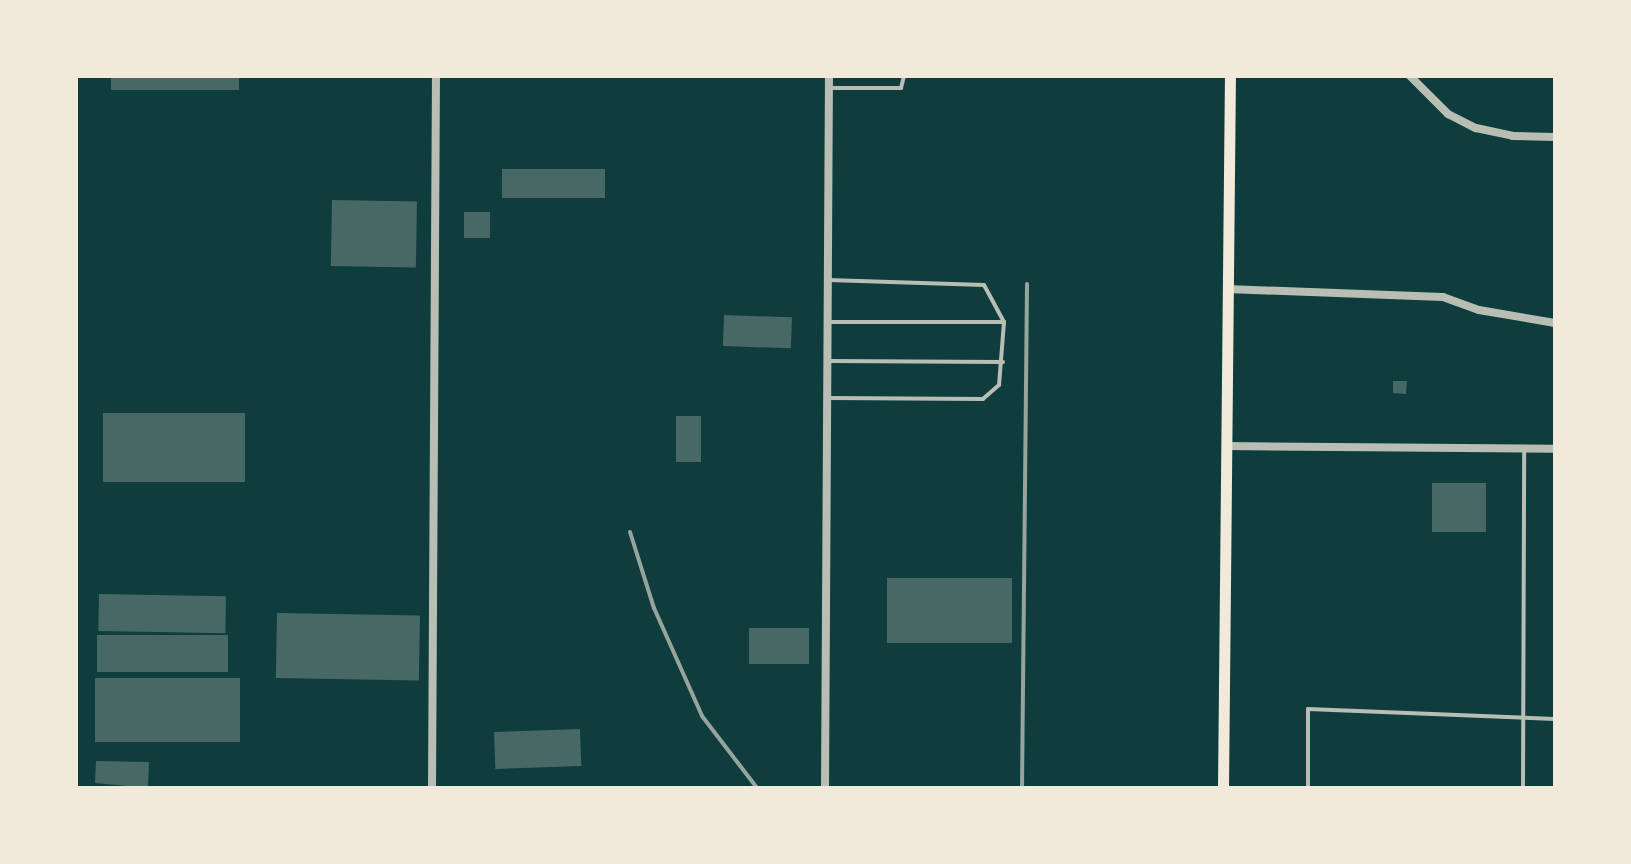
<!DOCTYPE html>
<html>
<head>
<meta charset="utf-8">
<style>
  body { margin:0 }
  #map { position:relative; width:1631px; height:864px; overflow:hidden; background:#0f3d3e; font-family:"IBM Plex Sans",sans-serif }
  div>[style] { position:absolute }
  .building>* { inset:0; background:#486865; transform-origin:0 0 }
  .service>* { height:4px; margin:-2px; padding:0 2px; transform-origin:2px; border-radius:2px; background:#b8beb3 }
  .minor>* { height:8px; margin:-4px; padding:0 4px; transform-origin:4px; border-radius:4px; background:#b8beb3 }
  .secondary>* { height:11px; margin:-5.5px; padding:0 5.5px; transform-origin:5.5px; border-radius:5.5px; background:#f1e9da }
  .rail>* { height:4px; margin:-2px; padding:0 2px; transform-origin:2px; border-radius:2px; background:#97a49c }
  span { translate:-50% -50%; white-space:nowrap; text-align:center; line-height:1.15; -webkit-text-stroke:8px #f1e9da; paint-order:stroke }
  .frame { position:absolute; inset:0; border:78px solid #f1e9da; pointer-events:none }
</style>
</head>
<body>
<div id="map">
  <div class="building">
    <i style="left:111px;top:76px;width:128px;height:14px"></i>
    <i style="left:502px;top:169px;width:103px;height:29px"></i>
    <i style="left:332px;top:200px;width:85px;height:66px;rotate:1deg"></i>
    <i style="left:464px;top:212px;width:26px;height:26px"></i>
    <i style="left:724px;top:315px;width:68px;height:31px;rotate:2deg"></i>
    <i style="clip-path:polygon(1393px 381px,1407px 381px,1406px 394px,1393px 393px)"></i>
    <i style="left:245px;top:413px;width:69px;height:142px;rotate:90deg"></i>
    <i style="left:676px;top:416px;width:25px;height:46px"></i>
    <i style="left:1432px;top:483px;width:54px;height:49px"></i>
    <i style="left:887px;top:578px;width:125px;height:65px"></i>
    <i style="left:99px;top:594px;width:127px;height:37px;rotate:1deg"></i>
    <i style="left:277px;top:613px;width:143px;height:65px;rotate:1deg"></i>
    <i style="left:749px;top:628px;width:60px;height:36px"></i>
    <i style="left:97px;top:635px;width:131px;height:37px"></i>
    <i style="left:95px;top:678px;width:145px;height:64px"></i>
    <i style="left:580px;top:729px;width:37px;height:86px;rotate:88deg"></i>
    <i style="clip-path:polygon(96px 761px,149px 762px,148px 788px,95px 783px)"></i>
  </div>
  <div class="service">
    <i style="left:829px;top:88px;width:72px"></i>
    <i style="left:901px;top:88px;width:12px;rotate:-76deg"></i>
    <i style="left:828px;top:280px;width:156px;rotate:1.8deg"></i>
    <i style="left:984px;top:285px;width:42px;rotate:61.6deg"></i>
    <i style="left:1004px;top:322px;width:63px;rotate:94.5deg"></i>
    <i style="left:999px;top:385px;width:21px;rotate:139deg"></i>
    <i style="left:983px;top:399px;width:155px;rotate:-179.6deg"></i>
    <i style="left:830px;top:322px;width:174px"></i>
    <i style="left:828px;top:361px;width:175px;rotate:0.3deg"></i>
    <i style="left:1308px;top:788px;width:79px;rotate:-90deg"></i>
    <i style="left:1308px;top:709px;width:247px;rotate:2.3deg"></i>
    <i style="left:1523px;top:788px;width:339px;rotate:-89.8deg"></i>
  </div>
  <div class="minor">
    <i style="left:1410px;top:76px;width:54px;rotate:45deg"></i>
    <i style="left:1448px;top:114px;width:31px;rotate:27deg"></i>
    <i style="left:1476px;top:128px;width:38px;rotate:12deg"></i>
    <i style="left:1513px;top:136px;width:42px;rotate:1.4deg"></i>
    <i style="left:1227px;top:289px;width:216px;rotate:2.1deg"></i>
    <i style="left:1443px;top:297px;width:38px;rotate:20deg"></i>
    <i style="left:1479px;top:310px;width:77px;rotate:9.7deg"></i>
    <i style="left:1226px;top:446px;width:329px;rotate:0.5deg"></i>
    <i style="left:432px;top:788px;width:712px;rotate:-89.68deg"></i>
    <i style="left:825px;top:788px;width:712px;rotate:-89.68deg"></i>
  </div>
  <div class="secondary">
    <i style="left:1223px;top:788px;width:712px;rotate:-89.44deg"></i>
  </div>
  <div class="rail">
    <i style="left:630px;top:532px;width:80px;rotate:72.5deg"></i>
    <i style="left:654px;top:608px;width:118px;rotate:66deg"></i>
    <i style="left:702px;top:716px;width:91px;rotate:52.6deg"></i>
    <i style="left:1022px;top:788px;width:504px;rotate:-89.43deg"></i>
  </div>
  <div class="frame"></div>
</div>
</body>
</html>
